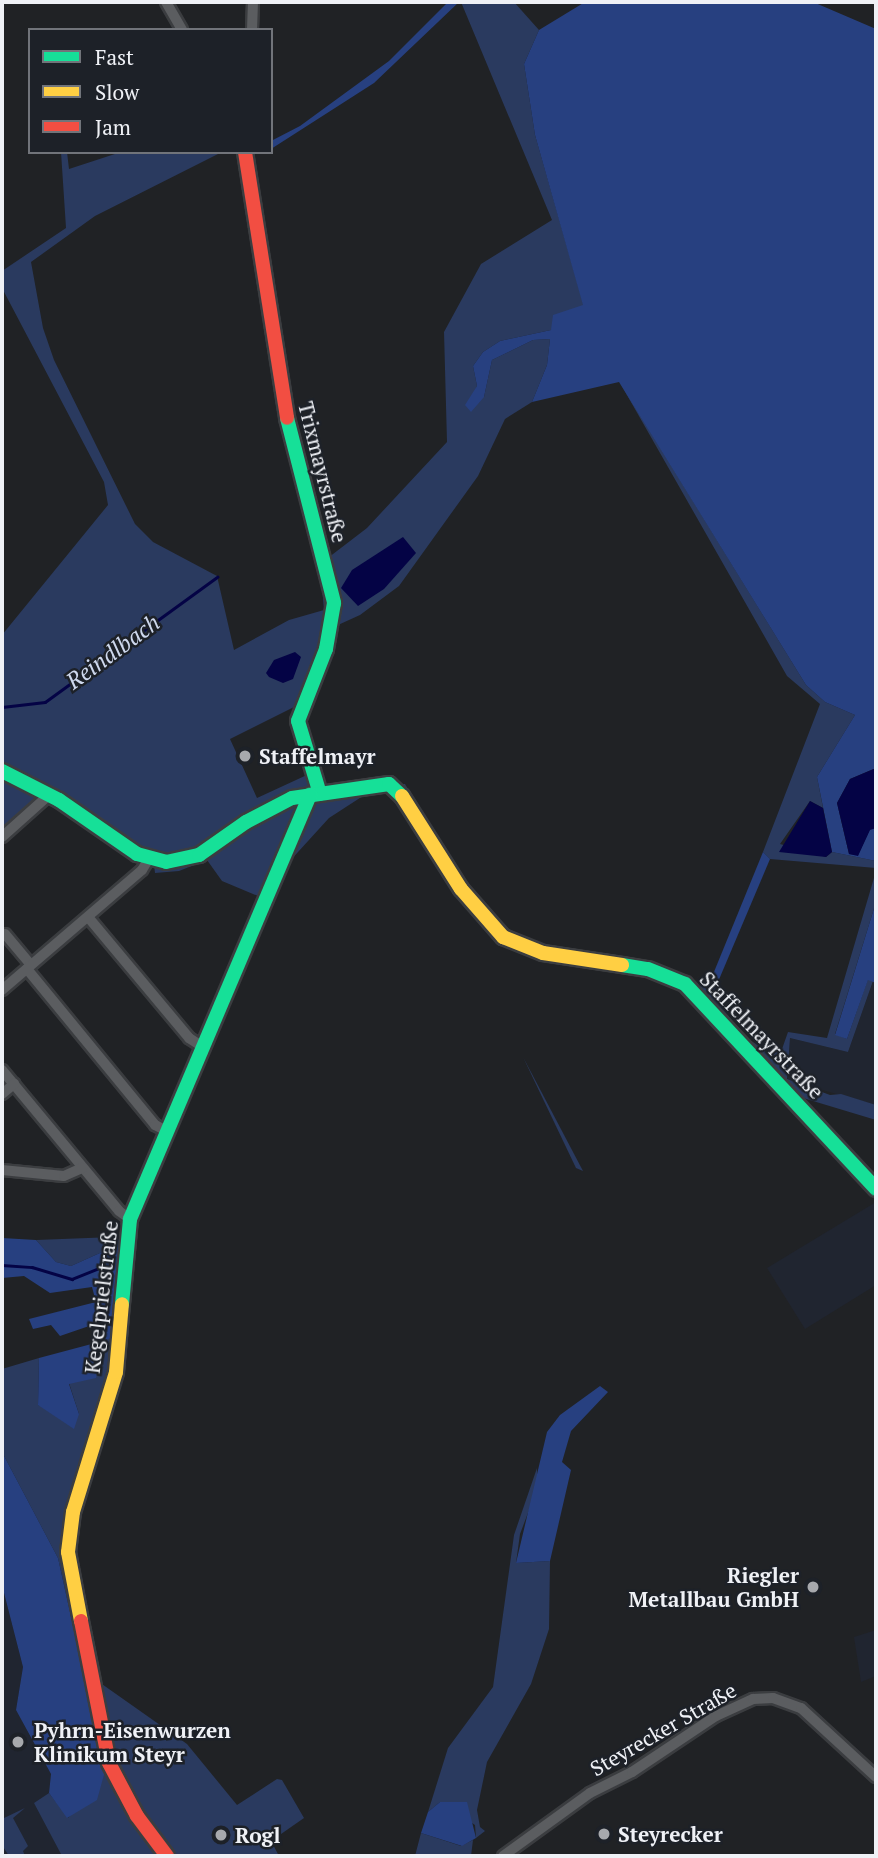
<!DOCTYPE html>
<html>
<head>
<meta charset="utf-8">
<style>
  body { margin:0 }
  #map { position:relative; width:878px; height:1858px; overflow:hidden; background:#202225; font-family:"PT Serif",serif }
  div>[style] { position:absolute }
  .built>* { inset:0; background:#202530 }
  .green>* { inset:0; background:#2a3a5f }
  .forest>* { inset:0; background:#274080 }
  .water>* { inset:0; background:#040345 }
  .stream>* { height:2.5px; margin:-1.25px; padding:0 1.25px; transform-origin:1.25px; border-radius:1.25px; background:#040345 }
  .roads { filter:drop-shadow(2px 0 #3b3d40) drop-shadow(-2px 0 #3b3d40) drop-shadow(0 2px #3b3d40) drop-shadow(0 -2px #3b3d40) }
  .street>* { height:10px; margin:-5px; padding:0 5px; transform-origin:5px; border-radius:5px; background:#5b5d60 }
  .fast>* { height:14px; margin:-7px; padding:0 7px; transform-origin:7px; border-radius:7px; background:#16e098 }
  .slow>* { height:14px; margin:-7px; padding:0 7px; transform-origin:7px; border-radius:7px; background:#ffcf43 }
  .jam>* { height:14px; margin:-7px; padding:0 7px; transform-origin:7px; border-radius:7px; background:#f24e42 }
  .dots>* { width:19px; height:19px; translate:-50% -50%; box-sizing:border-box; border:4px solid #1d2128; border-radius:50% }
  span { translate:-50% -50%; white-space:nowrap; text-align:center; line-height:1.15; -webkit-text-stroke:5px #1d2128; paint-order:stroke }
  .street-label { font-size:21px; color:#eff1f6 }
  .poi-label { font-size:21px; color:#eff1f6; font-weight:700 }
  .left { translate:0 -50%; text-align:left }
  .right { translate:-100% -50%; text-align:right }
  .water-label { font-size:23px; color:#ced8ed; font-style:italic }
  .frame { position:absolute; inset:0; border:4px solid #eff1f6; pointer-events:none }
  .legend { position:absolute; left:28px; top:28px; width:245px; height:126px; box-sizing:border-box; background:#1d2128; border:2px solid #71747a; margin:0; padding:9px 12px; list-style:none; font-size:21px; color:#eff1f6 }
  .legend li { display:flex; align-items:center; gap:14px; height:35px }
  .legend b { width:35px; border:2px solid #71747a }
</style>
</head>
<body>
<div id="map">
  <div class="built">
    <i style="clip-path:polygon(873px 981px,876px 983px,876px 1105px,787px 1080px,790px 1038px,848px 1052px)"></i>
    <i style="clip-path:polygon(876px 1202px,876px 1285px,805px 1329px,767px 1268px)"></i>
    <i style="clip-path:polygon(2px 1585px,23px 1667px,16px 1710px,51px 1774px,49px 1793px,35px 1803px,62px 1856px,2px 1856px)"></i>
    <i style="clip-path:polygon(876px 1630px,876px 1676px,861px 1682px,854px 1637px)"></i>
  </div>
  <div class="green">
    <i style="clip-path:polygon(461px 2px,514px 2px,539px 30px,524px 64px,535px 135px,584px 306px,551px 330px,500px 341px,483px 352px,473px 366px,477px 386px,473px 396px,484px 397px,492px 360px,533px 340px,550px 339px,547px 365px,532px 402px,505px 419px,478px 476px,399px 586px,360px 615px,338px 625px,303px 715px,296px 706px,230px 739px,257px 798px,309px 774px,328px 788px,405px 784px,452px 866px,504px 927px,547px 947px,676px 972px,707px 989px,746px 1038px,766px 1050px,782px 1049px,788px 1032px,827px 1038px,876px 871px,876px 902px,835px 1034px,847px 1039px,868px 979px,873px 981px,848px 1052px,790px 1038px,787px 1079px,830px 1095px,841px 1094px,876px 1105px,876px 1120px,803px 1098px,876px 1181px,680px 988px,658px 978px,532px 955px,462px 899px,405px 807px,389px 791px,366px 794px,329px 818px,288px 863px,270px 901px,222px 881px,207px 860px,179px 871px,155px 873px,153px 857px,2px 766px,2px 635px,108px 505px,104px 482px,2px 288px,2px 271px,66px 228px,61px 152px,67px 152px,69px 169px,121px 152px,222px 152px,95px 216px,31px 262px,43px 328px,54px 360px,135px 524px,153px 542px,217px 576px,234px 650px,289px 620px,324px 610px,320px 564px,367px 528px,447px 442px,444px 332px,481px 264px,552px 220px)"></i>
    <i style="clip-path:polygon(619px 381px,806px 685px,825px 702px,855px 715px,817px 777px,823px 808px,810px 801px,780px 844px,826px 857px,832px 852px,876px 861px,876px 868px,770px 859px,763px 852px,820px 704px,787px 676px)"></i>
    <i style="clip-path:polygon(2px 777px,37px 794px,38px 799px,2px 831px)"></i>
    <i style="clip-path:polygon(523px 1057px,583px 1171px,576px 1168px)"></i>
    <i style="clip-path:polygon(114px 1237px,123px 1242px,124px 1348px,72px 1551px,99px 1682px,187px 1744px,237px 1805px,277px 1779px,282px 1780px,304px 1818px,271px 1841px,279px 1856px,62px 1856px,34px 1803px,49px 1793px,68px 1818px,105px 1771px,58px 1558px,2px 1452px,2px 1369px,39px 1358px,38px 1405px,79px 1414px,69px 1383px,104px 1358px,120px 1244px,71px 1266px,56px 1262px,36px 1240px)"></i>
    <i style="clip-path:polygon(537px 1468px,537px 1489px,520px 1534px,516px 1563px,550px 1561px,549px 1629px,531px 1684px,487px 1762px,477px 1810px,480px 1827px,485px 1831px,476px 1838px,475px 1825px,440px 1802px,428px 1812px,448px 1748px,493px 1687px,514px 1535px)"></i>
    <i style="clip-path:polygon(25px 1808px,13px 1818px,28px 1846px,23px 1851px,25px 1856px,9px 1856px,2px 1845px,2px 1819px)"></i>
    <i style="clip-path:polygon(421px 1833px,461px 1846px,473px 1840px,471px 1856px,415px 1856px)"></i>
  </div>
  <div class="forest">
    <i style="clip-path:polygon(448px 2px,459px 2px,374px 83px,271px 149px,271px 141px,300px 126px,389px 61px)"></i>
    <i style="clip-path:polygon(585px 2px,813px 2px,876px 29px,876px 768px,850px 779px,837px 803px,849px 854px,858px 855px,870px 829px,876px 828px,876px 861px,832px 852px,817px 777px,855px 715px,825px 702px,806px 685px,619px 382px,532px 402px,547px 365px,550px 339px,533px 340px,492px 360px,484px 397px,471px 412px,465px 405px,477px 386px,473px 366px,483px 352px,500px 341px,551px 330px,553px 315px,583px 305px,535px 135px,524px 64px,539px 30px)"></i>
    <i style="clip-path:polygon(763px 852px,770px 859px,712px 996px,707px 989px)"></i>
    <i style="clip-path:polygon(876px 902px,876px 983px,868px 980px,847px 1039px,835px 1035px)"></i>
    <i style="clip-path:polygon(2px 1238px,36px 1240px,56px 1262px,71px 1266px,120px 1244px,116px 1337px,104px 1340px,96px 1378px,69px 1384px,79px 1414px,74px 1429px,38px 1405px,39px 1358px,99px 1342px,95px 1324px,60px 1336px,51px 1325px,33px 1329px,29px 1319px,96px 1302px,92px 1287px,50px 1293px,24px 1276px,2px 1278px)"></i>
    <i style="clip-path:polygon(600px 1386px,608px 1392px,571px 1431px,562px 1462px,571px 1470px,550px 1561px,516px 1563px,547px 1432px,560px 1415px)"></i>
    <i style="clip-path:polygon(2px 1452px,58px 1558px,105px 1771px,97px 1800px,67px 1818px,49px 1793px,51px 1774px,16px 1710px,23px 1667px,2px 1585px)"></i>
    <i style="clip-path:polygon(440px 1802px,467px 1802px,476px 1838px,462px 1846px,421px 1833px,428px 1812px)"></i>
  </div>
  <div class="water">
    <i style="clip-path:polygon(403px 537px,416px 553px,384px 589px,358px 606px,341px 588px,352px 570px)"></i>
    <i style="clip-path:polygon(295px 652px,301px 657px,293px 679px,283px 683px,269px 677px,266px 673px,274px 660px)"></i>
    <i style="clip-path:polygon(876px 768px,876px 828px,870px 830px,858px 856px,849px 854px,837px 803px,850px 779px)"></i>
    <i style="clip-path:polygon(810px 801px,823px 808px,832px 852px,826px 857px,779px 852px)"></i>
  </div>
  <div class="stream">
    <i style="left:2px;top:707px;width:43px;rotate:-6.6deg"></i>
    <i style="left:45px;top:702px;width:213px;rotate:-36deg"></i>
    <i style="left:2px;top:1265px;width:30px;rotate:4deg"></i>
    <i style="left:32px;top:1267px;width:42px;rotate:16.7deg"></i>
    <i style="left:72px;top:1279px;width:27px;rotate:-22deg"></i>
  </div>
  <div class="roads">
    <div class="street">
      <i style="left:166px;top:2px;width:32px;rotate:60deg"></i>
      <i style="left:252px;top:30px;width:28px;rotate:-88deg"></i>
      <i style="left:2px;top:837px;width:63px;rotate:-41.8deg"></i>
      <i style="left:88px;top:917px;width:158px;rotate:50.1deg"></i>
      <i style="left:189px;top:1038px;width:17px;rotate:33deg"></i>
      <i style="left:5px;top:934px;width:40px;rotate:50deg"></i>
      <i style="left:27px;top:969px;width:202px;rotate:50.6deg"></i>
      <i style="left:155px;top:1125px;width:13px;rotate:27deg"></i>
      <i style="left:2px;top:990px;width:184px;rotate:-40.6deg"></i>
      <i style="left:142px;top:870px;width:12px;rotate:-59deg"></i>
      <i style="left:2px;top:1070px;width:183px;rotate:50.3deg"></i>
      <i style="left:119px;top:1211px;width:14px;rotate:36deg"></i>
      <i style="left:2px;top:1094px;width:16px;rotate:-40deg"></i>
      <i style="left:2px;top:1170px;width:62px;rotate:5.5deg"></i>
      <i style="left:64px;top:1176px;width:20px;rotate:-24deg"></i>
      <i style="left:503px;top:1856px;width:107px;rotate:-35.9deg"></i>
      <i style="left:590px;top:1793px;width:47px;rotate:-26.6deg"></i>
      <i style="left:632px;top:1772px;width:101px;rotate:-33.7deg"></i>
      <i style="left:716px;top:1716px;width:41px;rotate:-24.7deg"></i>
      <i style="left:753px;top:1699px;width:20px;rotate:-3deg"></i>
      <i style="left:773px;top:1698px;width:30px;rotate:20deg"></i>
      <i style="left:801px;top:1708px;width:102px;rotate:42.6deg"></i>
    </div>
    <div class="fast">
      <i style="left:287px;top:418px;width:191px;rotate:75.7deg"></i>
      <i style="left:334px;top:603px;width:47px;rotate:99.9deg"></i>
      <i style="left:326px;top:649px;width:77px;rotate:111.3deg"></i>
      <i style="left:298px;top:721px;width:76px;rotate:73.2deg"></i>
      <i style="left:2px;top:771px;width:64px;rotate:27deg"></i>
      <i style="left:59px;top:800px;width:95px;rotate:34.7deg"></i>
      <i style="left:137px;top:854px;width:30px;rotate:15deg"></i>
      <i style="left:166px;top:862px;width:34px;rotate:-12deg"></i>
      <i style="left:199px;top:855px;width:57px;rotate:-35.1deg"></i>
      <i style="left:246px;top:822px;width:52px;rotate:-27.6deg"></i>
      <i style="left:292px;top:798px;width:98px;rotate:-8.2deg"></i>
      <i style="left:389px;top:784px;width:18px;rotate:43deg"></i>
      <i style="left:622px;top:965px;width:26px;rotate:9deg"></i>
      <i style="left:648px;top:969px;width:40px;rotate:22deg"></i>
      <i style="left:685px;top:984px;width:280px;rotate:47deg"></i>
      <i style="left:122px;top:1304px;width:85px;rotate:-84.6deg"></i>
      <i style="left:130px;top:1219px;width:461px;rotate:-67deg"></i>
    </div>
    <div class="slow">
      <i style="left:402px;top:796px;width:110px;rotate:57.6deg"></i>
      <i style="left:461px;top:889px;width:64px;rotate:48.8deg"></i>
      <i style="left:503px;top:937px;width:43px;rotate:21.8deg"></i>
      <i style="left:543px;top:953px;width:80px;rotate:8.6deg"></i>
      <i style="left:81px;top:1621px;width:70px;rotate:-100.7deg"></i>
      <i style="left:68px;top:1552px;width:40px;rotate:-82.9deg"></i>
      <i style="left:73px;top:1512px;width:146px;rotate:-72.9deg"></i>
      <i style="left:116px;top:1372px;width:68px;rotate:-85deg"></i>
    </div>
    <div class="jam">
      <i style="left:245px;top:152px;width:269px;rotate:81deg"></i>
      <i style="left:81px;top:1621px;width:145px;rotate:78.8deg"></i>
      <i style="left:109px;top:1763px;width:60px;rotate:62.2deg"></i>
      <i style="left:137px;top:1816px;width:50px;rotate:53.1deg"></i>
    </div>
  </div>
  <div class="dots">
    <i style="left:245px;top:756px;background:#a7a9ad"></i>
    <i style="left:813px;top:1587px;background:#a7a9ad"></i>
    <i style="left:18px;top:1742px;background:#a7a9ad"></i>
    <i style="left:604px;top:1834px;background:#a7a9ad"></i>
    <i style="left:221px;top:1835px;background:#a7a9ad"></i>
  </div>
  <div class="street-label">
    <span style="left:323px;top:472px;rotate:76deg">Trixmayrstraße</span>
    <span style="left:762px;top:1035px;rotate:46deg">Staffelmayrstraße</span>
    <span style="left:101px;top:1297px;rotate:-83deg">Kegelprielstraße</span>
    <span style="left:663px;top:1729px;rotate:-30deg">Steyrecker Straße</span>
  </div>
  <div class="poi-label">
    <span class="left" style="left:259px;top:756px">Staffelmayr</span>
    <span class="right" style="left:799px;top:1587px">Riegler<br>Metallbau GmbH</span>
    <span class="left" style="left:34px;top:1742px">Pyhrn-Eisenwurzen<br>Klinikum Steyr</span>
    <span class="left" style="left:618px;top:1834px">Steyrecker</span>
    <span class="left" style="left:235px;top:1835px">Rogl</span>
  </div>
  <div class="water-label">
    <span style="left:113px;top:652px;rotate:-36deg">Reindlbach</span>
  </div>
  <div class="frame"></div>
  <ul class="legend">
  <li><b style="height:9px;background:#16e098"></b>Fast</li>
  <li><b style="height:9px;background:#ffcf43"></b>Slow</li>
  <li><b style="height:9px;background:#f24e42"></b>Jam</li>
  </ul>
</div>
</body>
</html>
